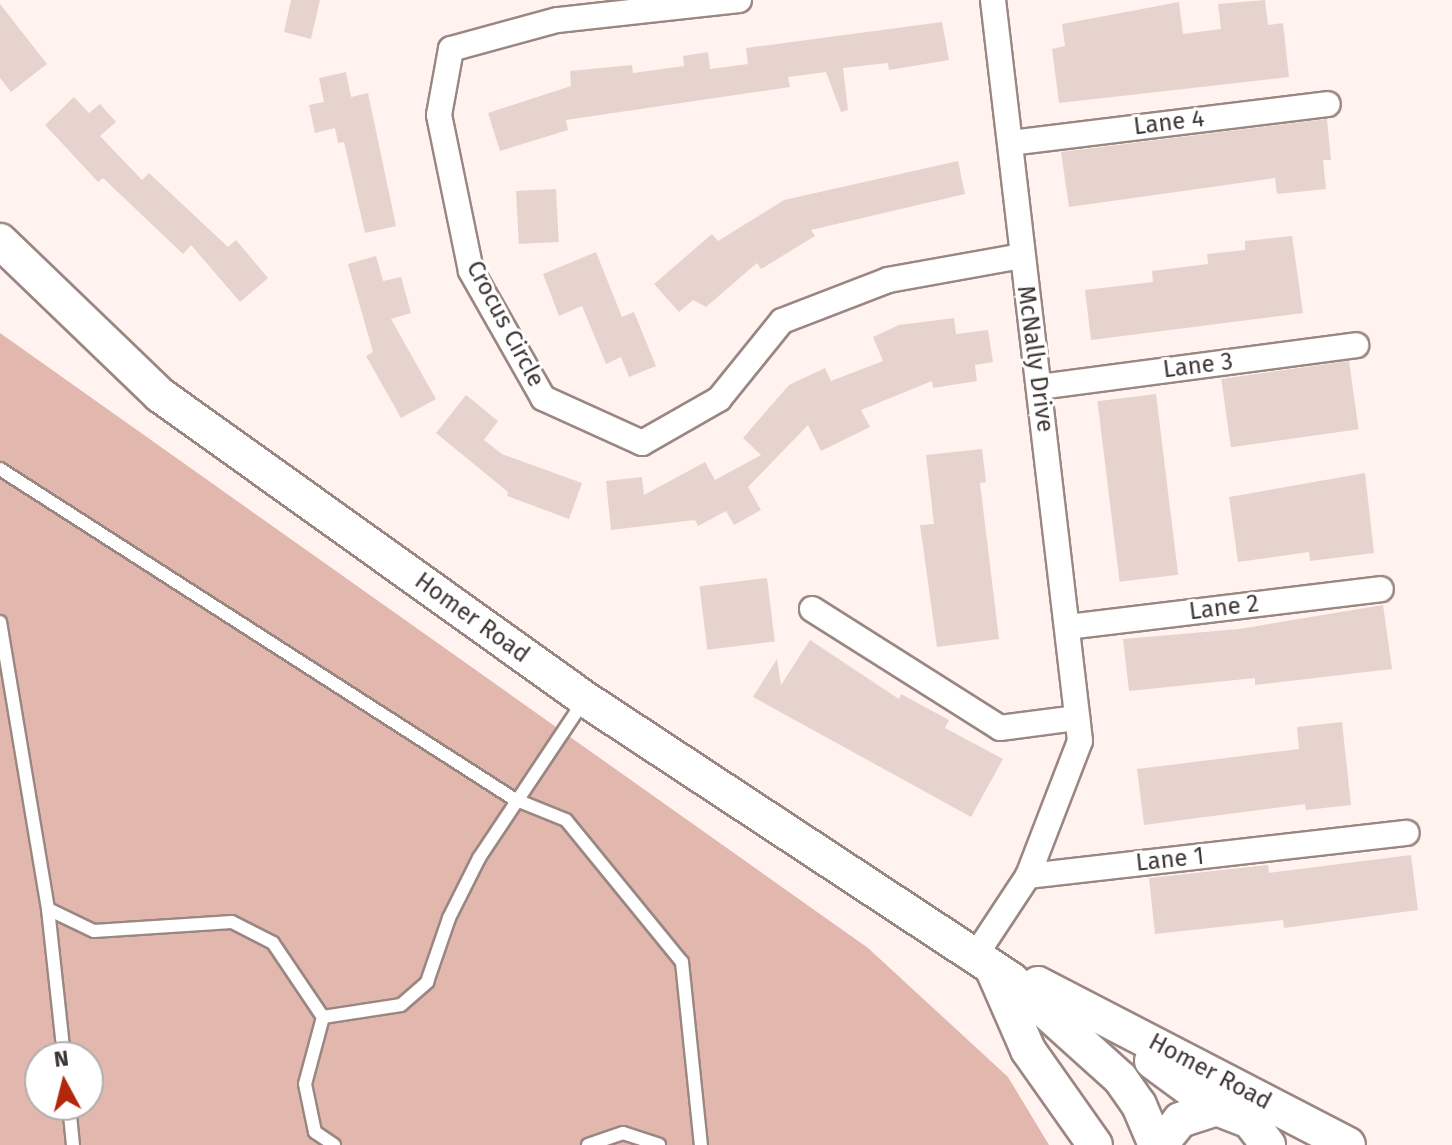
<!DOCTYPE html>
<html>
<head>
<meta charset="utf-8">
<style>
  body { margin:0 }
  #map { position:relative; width:1452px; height:1145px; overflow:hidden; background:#fff2ef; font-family:"Fira Sans",sans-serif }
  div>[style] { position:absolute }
  .green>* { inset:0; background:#e1b7ae }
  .building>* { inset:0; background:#e7d3ce; transform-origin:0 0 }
  .roads { filter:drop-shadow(2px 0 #9a8782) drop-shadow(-2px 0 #9a8782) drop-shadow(0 2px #9a8782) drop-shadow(0 -2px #9a8782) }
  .lane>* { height:12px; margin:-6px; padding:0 6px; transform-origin:6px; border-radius:6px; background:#fff }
  .street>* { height:24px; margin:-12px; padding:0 12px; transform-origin:12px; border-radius:12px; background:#fff }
  .secondary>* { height:34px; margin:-17px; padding:0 17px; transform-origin:17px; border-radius:17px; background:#fff }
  span { translate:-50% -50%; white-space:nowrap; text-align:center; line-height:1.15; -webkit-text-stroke:6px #fff; paint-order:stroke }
  .street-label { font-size:24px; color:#3d3533 }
  .north { position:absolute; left:24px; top:1041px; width:80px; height:80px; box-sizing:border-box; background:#fff; border:2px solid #b1aead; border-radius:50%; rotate:353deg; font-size:22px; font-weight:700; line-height:32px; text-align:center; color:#3d3533 }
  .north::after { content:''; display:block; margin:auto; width:28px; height:36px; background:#b3270d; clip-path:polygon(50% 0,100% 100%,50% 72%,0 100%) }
</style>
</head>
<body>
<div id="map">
  <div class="green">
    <i style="clip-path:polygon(evenodd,0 333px,868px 948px,1008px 1077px,1049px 1145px,0 1145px,0 333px,40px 1057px,88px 1057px,88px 1105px,40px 1105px,40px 1057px)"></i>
  </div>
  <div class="building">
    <i style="clip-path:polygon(291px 0,320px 0,311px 39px,284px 32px)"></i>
    <i style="clip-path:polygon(1265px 0,1268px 25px,1283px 23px,1289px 77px,1059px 103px,1052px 49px,1065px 46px,1062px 24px,1179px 2px,1183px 34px,1221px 29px,1218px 4px)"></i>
    <i style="clip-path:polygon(0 4px,47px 64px,11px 92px,0 78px)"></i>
    <i style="clip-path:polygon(942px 22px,949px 60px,889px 70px,888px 63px,843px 68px,848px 110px,841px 112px,826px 72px,788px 77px,790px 87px,566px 120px,568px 130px,500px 151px,488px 113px,571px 86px,570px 71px,632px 65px,633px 73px,684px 66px,683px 56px,708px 52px,710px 69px,748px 64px,746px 48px)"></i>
    <i style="clip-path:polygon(346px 72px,351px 97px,368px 93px,396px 226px,365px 233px,344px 142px,338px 143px,335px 128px,315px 133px,309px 105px,324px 102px,319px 78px)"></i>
    <i style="clip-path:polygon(74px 97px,89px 113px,100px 104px,116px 122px,100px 136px,142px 180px,149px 173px,228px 247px,236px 240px,268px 278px,240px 302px,191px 245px,183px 254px,103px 178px,98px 182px,45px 125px)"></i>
    <i style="clip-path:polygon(1327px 119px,1331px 160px,1323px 160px,1326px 189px,1277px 194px,1275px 178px,1069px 207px,1061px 152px)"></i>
    <i style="clip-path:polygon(958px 161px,965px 194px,811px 230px,815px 236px,761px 269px,757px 263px,706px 307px,693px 300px,679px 312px,654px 284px,712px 234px,718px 241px,784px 200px)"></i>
    <i style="left:556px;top:189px;width:53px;height:40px;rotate:87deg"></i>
    <i style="clip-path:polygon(1292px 236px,1303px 313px,1091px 340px,1085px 290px,1153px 282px,1152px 271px,1208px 264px,1207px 254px,1245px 250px,1245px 241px)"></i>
    <i style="clip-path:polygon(596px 252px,622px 317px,634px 312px,656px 366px,629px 377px,621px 357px,606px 364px,582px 306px,559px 316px,543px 274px)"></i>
    <i style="clip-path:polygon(376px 256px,383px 281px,401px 277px,411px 313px,391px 319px,436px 399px,401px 418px,366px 356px,373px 352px,348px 264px)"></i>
    <i style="clip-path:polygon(954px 318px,956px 334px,988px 330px,993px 362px,975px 365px,977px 381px,933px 388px,932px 381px,861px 410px,870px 427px,821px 451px,808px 425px,748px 487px,761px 510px,734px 525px,726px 511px,698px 526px,695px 520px,611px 530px,606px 481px,642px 477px,644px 495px,705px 462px,715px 480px,761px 455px,743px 438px,789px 385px,825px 368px,831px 381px,883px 361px,873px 337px,899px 325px)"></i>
    <i style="left:1349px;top:361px;width:69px;height:129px;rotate:82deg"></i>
    <i style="left:1156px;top:394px;width:182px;height:59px;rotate:83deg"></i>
    <i style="clip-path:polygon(466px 395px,498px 421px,484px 440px,502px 454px,582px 483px,569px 519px,507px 496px,508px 492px,436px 433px)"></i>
    <i style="clip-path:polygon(982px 449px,986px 482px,980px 483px,999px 639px,937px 647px,920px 525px,934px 524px,926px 455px)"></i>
    <i style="clip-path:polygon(1365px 473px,1374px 553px,1310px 561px,1309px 552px,1238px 562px,1229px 497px)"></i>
    <i style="left:767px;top:578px;width:64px;height:68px;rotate:83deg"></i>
    <i style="clip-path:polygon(1383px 605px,1392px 669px,1255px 685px,1255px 678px,1129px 691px,1123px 639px,1239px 629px)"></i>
    <i style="clip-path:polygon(810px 640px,899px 699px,901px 694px,949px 720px,945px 728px,1003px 759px,971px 817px,753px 697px,777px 659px,781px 685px)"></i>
    <i style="clip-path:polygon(1342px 722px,1351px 805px,1306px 810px,1305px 804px,1144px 825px,1137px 769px,1299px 749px,1297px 727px)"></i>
    <i style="clip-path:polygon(1411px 855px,1418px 910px,1284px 928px,1283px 920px,1155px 934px,1149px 878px,1268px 865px,1269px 873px)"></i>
  </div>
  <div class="roads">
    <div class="lane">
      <i style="left:0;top:469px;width:611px;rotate:32.7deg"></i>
      <i style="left:514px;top:799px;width:56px;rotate:22deg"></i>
      <i style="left:566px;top:820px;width:183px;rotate:50.8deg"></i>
      <i style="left:682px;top:962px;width:184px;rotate:84.1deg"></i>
      <i style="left:0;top:622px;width:291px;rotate:80.5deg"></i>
      <i style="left:48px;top:909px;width:149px;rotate:83.8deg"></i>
      <i style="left:48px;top:909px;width:51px;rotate:25.6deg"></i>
      <i style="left:94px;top:931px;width:138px;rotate:-3.7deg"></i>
      <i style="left:232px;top:922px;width:46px;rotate:27.1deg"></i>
      <i style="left:273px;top:943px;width:89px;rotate:56deg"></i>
      <i style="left:323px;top:1017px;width:69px;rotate:105deg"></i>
      <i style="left:305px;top:1084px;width:49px;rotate:78.2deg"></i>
      <i style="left:315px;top:1132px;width:23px;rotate:34deg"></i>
      <i style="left:323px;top:1017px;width:79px;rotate:-8.7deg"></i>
      <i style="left:401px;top:1005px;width:35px;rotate:-41deg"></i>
      <i style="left:427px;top:982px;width:68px;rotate:-71deg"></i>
      <i style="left:449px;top:918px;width:67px;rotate:-63.4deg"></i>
      <i style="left:479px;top:858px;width:187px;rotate:-56.3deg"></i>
      <i style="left:69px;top:1105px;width:40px;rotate:84.3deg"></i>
      <i style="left:588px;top:1145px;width:37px;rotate:-19deg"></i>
      <i style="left:623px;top:1133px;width:38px;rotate:18deg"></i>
    </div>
    <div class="street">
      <i style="left:739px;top:0;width:183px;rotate:173.7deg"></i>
      <i style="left:557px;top:20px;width:110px;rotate:164.7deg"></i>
      <i style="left:451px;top:49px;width:67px;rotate:100.3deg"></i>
      <i style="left:439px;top:115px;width:159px;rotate:78.4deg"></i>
      <i style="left:471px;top:271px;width:146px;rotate:60.4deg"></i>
      <i style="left:543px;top:398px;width:109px;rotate:24.4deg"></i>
      <i style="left:642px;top:443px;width:89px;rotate:-29.7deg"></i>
      <i style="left:719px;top:399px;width:100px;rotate:-51.1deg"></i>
      <i style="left:782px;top:321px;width:114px;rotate:-21.1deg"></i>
      <i style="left:888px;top:280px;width:135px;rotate:-10.2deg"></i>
      <i style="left:993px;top:0;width:746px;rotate:83.3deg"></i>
      <i style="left:1080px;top:741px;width:145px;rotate:111.1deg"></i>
      <i style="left:1011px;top:143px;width:319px;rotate:-7deg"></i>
      <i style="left:1039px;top:387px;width:320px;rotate:-7.5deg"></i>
      <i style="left:812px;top:609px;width:222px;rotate:32.3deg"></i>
      <i style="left:1000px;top:728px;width:78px;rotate:-7.4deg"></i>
      <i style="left:1068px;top:627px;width:315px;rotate:-6.9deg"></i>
      <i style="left:975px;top:956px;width:96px;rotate:-56.5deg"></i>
      <i style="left:1028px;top:876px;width:381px;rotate:-6.5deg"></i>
    </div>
    <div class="secondary">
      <i style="left:0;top:241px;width:222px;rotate:43.9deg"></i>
      <i style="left:160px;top:395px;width:523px;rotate:35.58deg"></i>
      <i style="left:585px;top:699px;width:509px;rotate:33.38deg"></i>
      <i style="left:1010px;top:979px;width:148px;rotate:42deg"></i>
      <i style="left:1120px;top:1078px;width:33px;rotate:55deg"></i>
      <i style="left:1139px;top:1105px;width:43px;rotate:67deg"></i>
      <i style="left:994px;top:972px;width:85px;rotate:66.4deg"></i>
      <i style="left:1028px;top:1050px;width:116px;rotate:54.8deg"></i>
      <i style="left:1038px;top:984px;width:349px;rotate:27.4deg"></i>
      <i style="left:1152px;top:1061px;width:79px;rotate:36.3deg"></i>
      <i style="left:1160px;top:1145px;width:32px;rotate:-51deg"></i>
      <i style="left:1180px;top:1120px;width:38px;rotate:-18deg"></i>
      <i style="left:1216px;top:1108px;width:36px;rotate:21deg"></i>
      <i style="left:1250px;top:1121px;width:30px;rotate:53deg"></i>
    </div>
  </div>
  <div class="street-label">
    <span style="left:1169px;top:123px;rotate:-7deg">Lane 4</span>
    <span style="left:505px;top:324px;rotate:62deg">Crocus Circle</span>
    <span style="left:1035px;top:359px;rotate:82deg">McNally Drive</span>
    <span style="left:1198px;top:366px;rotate:-7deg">Lane 3</span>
    <span style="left:1224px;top:608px;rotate:-7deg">Lane 2</span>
    <span style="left:472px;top:618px;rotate:36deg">Homer Road</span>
    <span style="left:1170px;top:860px;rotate:-6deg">Lane 1</span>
    <span style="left:1210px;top:1072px;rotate:28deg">Homer Road</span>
  </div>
  <div class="north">N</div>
</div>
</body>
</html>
